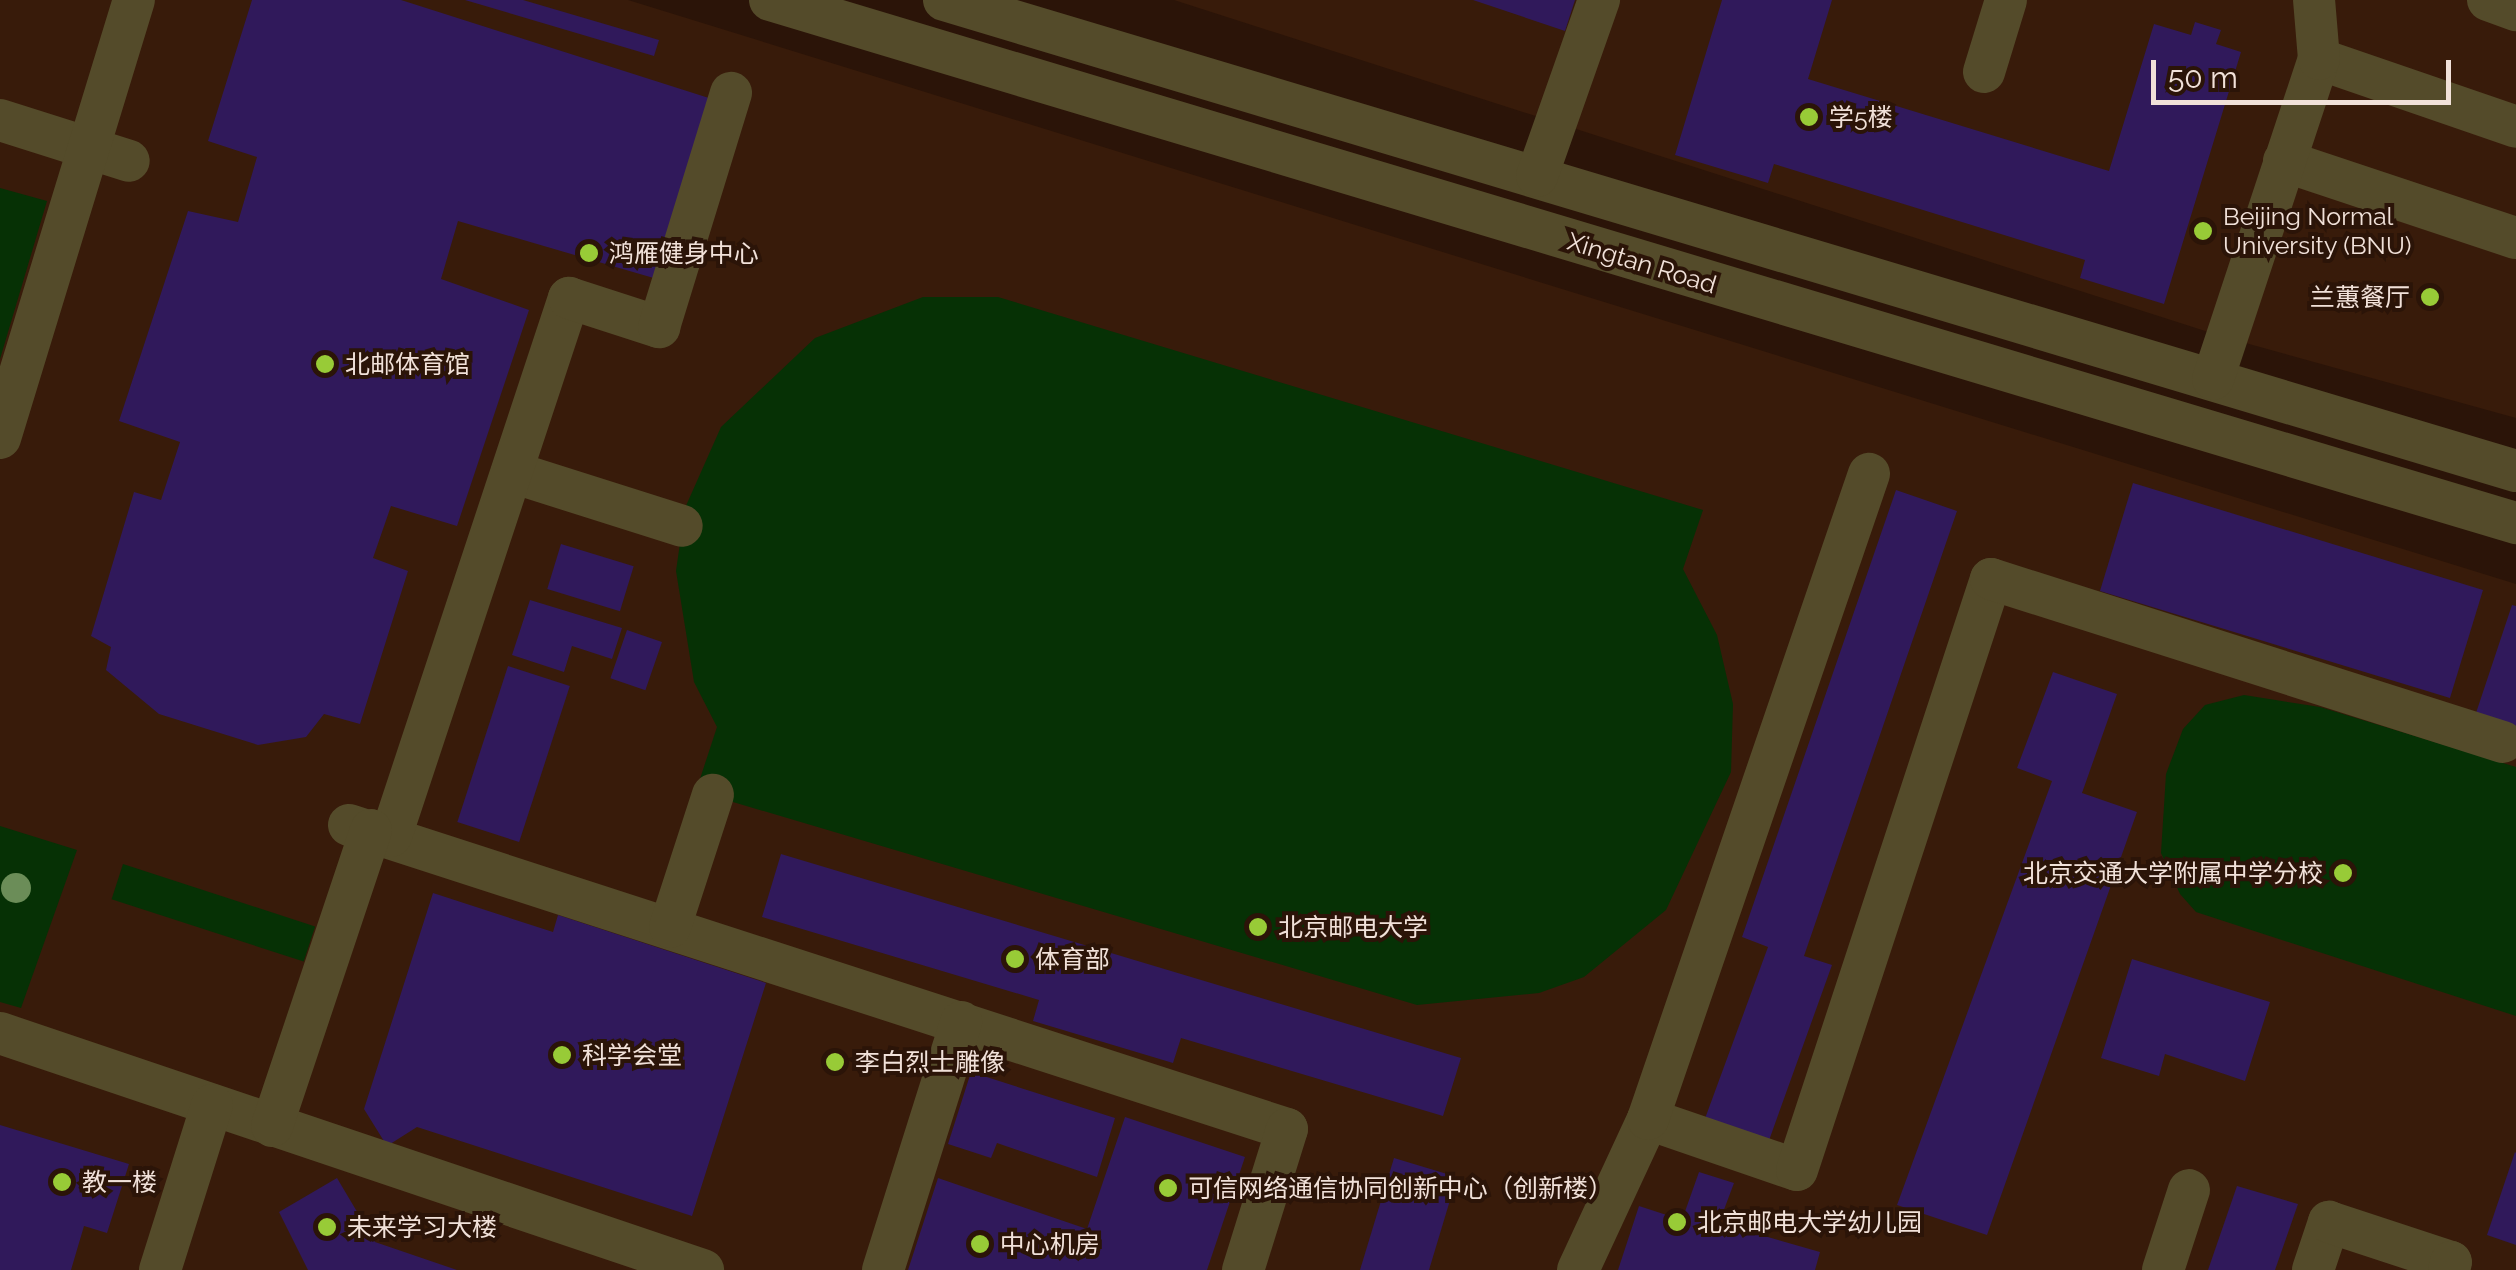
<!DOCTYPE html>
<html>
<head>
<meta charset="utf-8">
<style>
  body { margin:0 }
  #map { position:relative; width:2516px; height:1270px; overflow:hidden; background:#2b1408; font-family:Raleway,"Noto Sans SC",sans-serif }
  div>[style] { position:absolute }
  .built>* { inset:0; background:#381b0a }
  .green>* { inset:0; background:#063105; transform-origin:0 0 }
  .building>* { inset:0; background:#30195b; transform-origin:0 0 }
  .minor>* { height:42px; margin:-21px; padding:0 21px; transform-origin:21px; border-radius:21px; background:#544b2a }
  .trees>* { width:30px; height:30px; margin:-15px; border-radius:50%; background:#6b8d58 }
  .dots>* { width:28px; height:28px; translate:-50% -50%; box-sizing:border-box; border:5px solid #2b1408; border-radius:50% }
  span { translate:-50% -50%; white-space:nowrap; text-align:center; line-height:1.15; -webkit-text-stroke:8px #2b1408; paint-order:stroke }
  .poi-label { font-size:25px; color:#f1e1d9 }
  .left { translate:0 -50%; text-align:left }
  .right { translate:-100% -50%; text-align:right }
  .street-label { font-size:25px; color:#f1e1d9 }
  .scale { position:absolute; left:2151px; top:60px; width:300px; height:45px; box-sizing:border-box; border:5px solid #f1e1d9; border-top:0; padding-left:12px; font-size:30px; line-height:35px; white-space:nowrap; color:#f1e1d9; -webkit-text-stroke:8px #2b1408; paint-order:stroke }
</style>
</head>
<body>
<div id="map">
  <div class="built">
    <i style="clip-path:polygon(0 0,628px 0,2516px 584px,2516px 1270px,0 1270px)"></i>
    <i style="clip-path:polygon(1174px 0,2516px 0,2516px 418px,2224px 337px)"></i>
  </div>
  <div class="green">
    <i style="clip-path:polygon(0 188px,47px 201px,0 359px)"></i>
    <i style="clip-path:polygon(923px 297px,998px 297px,1703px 510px,1683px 569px,1717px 635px,1733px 704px,1731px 772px,1666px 910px,1584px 977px,1539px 993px,1417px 1005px,696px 791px,717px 727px,694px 682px,676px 571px,685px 508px,721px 427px,815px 338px)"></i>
    <i style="clip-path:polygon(2244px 695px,2320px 707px,2516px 767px,2516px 1016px,2196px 912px,2180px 894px,2161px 853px,2166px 774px,2183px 729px,2205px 705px)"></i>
    <i style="clip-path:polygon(0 826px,77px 850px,21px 1008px,0 1002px)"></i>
    <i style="left:123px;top:864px;width:202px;height:37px;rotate:18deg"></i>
  </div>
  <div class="building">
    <i style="clip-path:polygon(252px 0,401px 0,712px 99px,657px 279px,458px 221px,441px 279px,529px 310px,457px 526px,391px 506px,373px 558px,408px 571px,360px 724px,324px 714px,306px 737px,258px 745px,159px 714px,106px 670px,111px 647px,91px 636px,134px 492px,161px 500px,180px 442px,119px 421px,188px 211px,238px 222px,257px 157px,208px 141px)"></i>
    <i style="clip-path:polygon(465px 0,523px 0,659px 40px,654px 56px)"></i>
    <i style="clip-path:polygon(1473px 0,1575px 0,1565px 31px)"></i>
    <i style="clip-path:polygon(1722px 0,1832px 0,1808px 79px,2109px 171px,2154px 24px,2191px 35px,2195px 22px,2221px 30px,2216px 44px,2241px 52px,2164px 304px,2080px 278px,2085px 260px,1774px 164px,1768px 183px,1675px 155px)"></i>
    <i style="left:2133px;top:483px;width:366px;height:113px;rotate:17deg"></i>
    <i style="clip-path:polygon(1896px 490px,1957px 511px,1804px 956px,1832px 965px,1767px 1146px,1703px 1124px,1768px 947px,1742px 937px)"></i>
    <i style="left:561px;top:544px;width:76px;height:47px;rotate:17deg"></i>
    <i style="clip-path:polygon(530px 600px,622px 628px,612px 659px,572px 646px,564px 672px,512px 655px)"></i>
    <i style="clip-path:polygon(2512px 605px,2516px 606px,2516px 727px,2476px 713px)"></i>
    <i style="left:627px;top:630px;width:37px;height:51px;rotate:19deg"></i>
    <i style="left:508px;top:666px;width:65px;height:164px;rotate:18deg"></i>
    <i style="clip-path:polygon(2053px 672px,2117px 694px,2082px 793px,2137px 812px,1987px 1235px,1897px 1205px,2052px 781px,2017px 768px)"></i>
    <i style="clip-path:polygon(781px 854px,1461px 1058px,1443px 1116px,1181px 1038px,1173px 1063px,1033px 1021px,1039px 1000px,762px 917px)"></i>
    <i style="clip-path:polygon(433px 893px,553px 932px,558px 915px,766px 983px,692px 1216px,417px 1127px,387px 1146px,364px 1109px)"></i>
    <i style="clip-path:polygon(2132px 959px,2270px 1002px,2245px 1081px,2165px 1054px,2159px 1076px,2101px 1058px)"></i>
    <i style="clip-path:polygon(971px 1072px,1115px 1118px,1097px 1177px,997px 1143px,991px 1158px,948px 1144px)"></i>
    <i style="clip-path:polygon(1125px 1117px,1245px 1157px,1207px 1270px,908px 1270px,938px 1178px,1087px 1229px)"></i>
    <i style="clip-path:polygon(0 1125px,129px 1164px,107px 1233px,84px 1226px,71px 1270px,0 1270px)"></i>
    <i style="clip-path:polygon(2515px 1152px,2516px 1153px,2516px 1245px,2487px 1235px)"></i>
    <i style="clip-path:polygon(1394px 1158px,1457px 1177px,1429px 1270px,1360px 1270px)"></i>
    <i style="clip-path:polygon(1699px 1172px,1734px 1183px,1719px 1223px,1820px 1252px,1815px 1270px,1618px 1270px,1639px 1206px,1682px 1220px)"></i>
    <i style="clip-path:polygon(337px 1178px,375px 1242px,457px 1270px,308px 1270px,279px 1212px)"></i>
    <i style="clip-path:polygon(2237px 1186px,2298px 1204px,2275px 1270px,2208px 1270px)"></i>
  </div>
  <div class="minor">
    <i style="left:770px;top:0;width:1823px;rotate:16.68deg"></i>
    <i style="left:944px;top:0;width:1641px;rotate:16.68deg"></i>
    <i style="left:2488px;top:0;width:30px;rotate:20deg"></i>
    <i style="left:2319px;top:59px;width:208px;rotate:19deg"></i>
    <i style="left:1984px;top:72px;width:75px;rotate:-73deg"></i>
    <i style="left:0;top:120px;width:135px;rotate:17.6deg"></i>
    <i style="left:2284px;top:161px;width:244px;rotate:18.4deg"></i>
    <i style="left:1537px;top:176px;width:187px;rotate:-70.6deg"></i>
    <i style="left:2213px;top:379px;width:337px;rotate:-71.7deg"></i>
    <i style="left:2319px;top:59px;width:59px;rotate:-94.8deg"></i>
    <i style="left:0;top:438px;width:458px;rotate:-73deg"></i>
    <i style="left:512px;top:472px;width:178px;rotate:17.6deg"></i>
    <i style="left:349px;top:825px;width:986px;rotate:17.96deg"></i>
    <i style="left:1287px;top:1129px;width:148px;rotate:107.3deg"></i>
    <i style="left:391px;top:836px;width:567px;rotate:-71.69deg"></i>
    <i style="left:569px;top:298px;width:95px;rotate:17.9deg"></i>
    <i style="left:659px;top:327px;width:245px;rotate:-72.9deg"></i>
    <i style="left:670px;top:927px;width:139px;rotate:-72deg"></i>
    <i style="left:0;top:1033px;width:742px;rotate:18.63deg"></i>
    <i style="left:1648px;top:1119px;width:157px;rotate:18.9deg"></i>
    <i style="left:1797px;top:1170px;width:622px;rotate:-71.83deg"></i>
    <i style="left:1991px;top:579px;width:537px;rotate:17.66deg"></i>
    <i style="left:272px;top:1126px;width:312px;rotate:-71.5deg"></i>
    <i style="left:160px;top:1270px;width:173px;rotate:-72.5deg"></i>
    <i style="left:883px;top:1270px;width:260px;rotate:-72.5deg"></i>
    <i style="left:1578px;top:1270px;width:166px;rotate:-65.1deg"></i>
    <i style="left:1648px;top:1119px;width:682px;rotate:-71.09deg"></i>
    <i style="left:2163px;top:1270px;width:84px;rotate:-72deg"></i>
    <i style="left:2313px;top:1270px;width:51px;rotate:-71.6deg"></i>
    <i style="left:2329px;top:1222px;width:128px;rotate:18.2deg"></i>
    <i style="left:2451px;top:1262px;width:8px;rotate:104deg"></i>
  </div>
  <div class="trees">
    <i style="left:16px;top:888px"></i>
  </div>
  <div class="dots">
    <i style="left:1809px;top:117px;background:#98cb37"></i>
    <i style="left:2203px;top:231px;background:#98cb37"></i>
    <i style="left:589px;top:253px;background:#98cb37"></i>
    <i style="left:2430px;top:297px;background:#98cb37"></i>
    <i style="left:325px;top:364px;background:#98cb37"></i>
    <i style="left:2343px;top:873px;background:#98cb37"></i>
    <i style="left:1258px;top:927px;background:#98cb37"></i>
    <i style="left:1015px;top:959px;background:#98cb37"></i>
    <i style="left:562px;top:1055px;background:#98cb37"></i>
    <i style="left:835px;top:1062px;background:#98cb37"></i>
    <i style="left:62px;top:1182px;background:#98cb37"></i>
    <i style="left:1168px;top:1188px;background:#98cb37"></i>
    <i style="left:1677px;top:1222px;background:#98cb37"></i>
    <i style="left:327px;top:1227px;background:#98cb37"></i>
    <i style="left:980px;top:1244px;background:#98cb37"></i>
  </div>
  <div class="poi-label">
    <span class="left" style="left:1829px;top:117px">学5楼</span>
    <span class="left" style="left:2223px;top:231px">Beijing Normal<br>University (BNU)</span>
    <span class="left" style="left:609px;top:253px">鸿雁健身中心</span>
    <span class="right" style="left:2410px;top:297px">兰蕙餐厅</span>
    <span class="left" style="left:345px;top:364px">北邮体育馆</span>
    <span class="right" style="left:2323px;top:873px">北京交通大学附属中学分校</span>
    <span class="left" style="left:1278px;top:927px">北京邮电大学</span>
    <span class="left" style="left:1035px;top:959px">体育部</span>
    <span class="left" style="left:582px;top:1055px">科学会堂</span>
    <span class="left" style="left:855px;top:1062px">李白烈士雕像</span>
    <span class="left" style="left:82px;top:1182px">教一楼</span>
    <span class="left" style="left:1188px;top:1188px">可信网络通信协同创新中心（创新楼）</span>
    <span class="left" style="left:1697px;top:1222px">北京邮电大学幼儿园</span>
    <span class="left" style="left:347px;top:1227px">未来学习大楼</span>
    <span class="left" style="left:1000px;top:1244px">中心机房</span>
  </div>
  <div class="street-label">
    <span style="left:1642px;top:263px;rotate:17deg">Xingtan Road</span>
  </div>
  <div class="scale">50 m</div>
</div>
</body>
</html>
